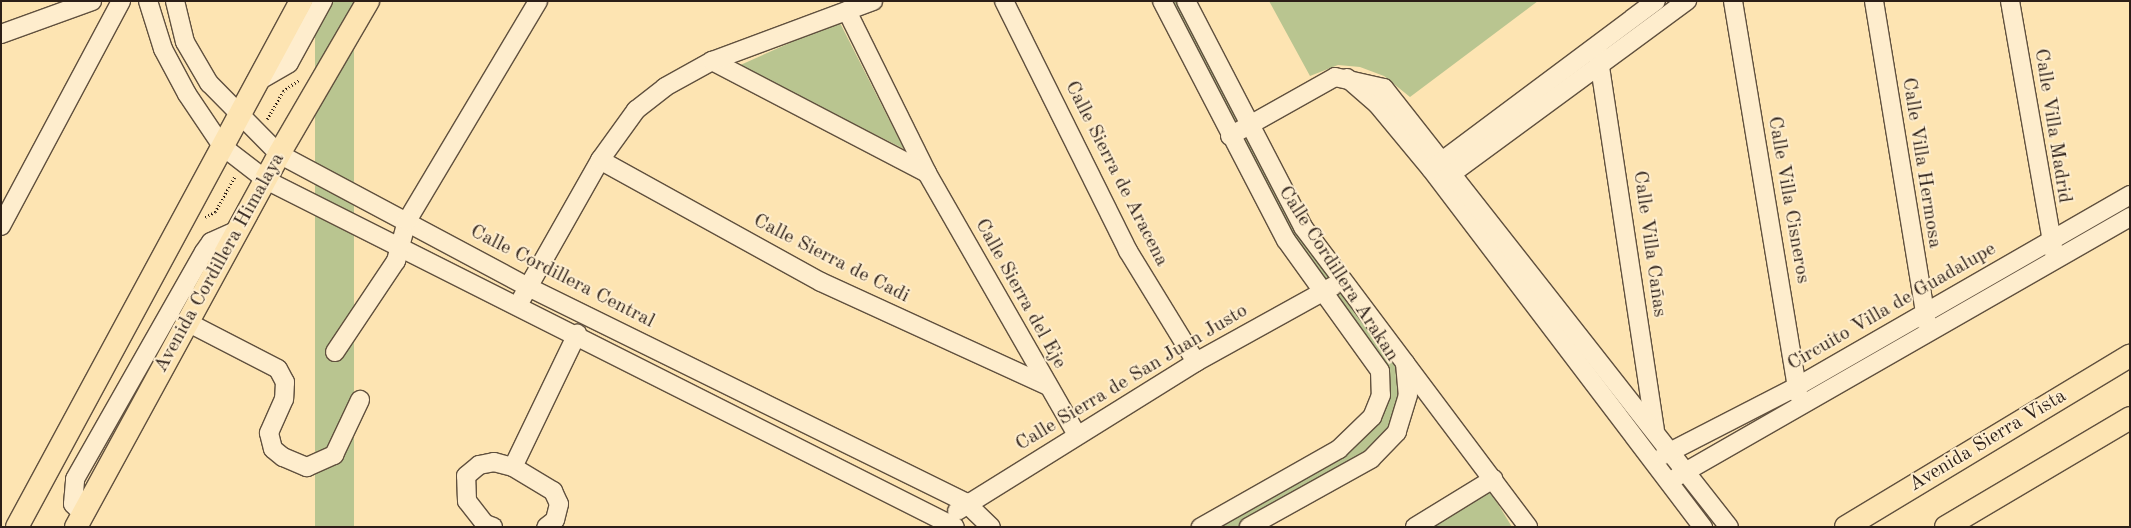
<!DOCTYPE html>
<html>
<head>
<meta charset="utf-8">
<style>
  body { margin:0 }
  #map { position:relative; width:2131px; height:528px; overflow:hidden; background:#fde4b2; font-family:"Old Standard TT",serif }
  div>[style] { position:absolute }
  .green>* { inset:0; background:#b9c590; transform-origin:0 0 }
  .path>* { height:2.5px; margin-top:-1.25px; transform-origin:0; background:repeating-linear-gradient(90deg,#2c1f18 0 1px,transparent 0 3.5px) }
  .roads { filter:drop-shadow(1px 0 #60503e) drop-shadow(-1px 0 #60503e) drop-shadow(0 1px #60503e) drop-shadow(0 -1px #60503e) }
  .minor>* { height:18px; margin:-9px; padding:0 9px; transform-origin:9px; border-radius:9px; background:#feedcd }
  .major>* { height:22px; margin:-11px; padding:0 11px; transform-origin:11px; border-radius:11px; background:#fde4b2 }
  span { translate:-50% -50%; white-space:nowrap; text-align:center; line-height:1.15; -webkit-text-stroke:4px #feedcd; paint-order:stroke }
  .street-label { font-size:20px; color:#2c1f18 }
  .frame { position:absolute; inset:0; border:2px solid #2c1f18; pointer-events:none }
</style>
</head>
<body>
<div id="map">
  <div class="green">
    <i style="left:315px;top:1px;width:39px;height:604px"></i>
    <i style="clip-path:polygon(1167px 1px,1183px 1px,1247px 129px,1403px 365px,1395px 432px,1369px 459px,1243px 527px,1208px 527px,1336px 454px,1383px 391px,1285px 234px)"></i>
    <i style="clip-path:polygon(1269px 1px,1538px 1px,1410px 97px,1384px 76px,1360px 67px,1338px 65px,1310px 76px)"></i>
    <i style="clip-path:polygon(839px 21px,904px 149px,738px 66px)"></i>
    <i style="clip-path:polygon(1490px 491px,1512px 527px,1433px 527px)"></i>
  </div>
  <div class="path">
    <i style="left:267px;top:119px;width:32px;rotate:-60deg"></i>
    <i style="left:283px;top:91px;width:19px;rotate:-35deg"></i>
    <i style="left:205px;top:217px;width:11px;rotate:-27deg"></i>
    <i style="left:215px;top:212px;width:41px;rotate:-60.9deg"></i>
  </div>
  <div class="roads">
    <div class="minor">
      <i style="left:148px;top:1px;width:50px;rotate:72.6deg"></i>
      <i style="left:163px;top:49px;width:51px;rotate:61.9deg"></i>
      <i style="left:187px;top:94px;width:63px;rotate:56.1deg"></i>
      <i style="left:222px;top:146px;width:56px;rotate:37.7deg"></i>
      <i style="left:266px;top:180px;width:771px;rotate:26.73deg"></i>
      <i style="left:175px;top:1px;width:42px;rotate:76.3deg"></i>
      <i style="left:185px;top:42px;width:48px;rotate:59.7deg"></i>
      <i style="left:209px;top:83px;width:100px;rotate:45.4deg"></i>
      <i style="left:279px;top:154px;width:282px;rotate:28.1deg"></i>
      <i style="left:528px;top:287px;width:487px;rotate:26.2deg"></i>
      <i style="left:965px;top:502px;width:36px;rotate:44deg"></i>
      <i style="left:1004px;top:1px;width:279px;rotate:63.6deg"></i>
      <i style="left:1128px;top:251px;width:130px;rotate:58.5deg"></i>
      <i style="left:1162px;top:1px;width:269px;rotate:62.6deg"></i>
      <i style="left:1286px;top:240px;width:161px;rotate:54.3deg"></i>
      <i style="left:1380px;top:371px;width:24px;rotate:88deg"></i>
      <i style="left:1381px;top:395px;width:24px;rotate:112deg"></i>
      <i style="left:1372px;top:417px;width:46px;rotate:135.9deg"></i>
      <i style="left:1339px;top:449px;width:159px;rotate:150.5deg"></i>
      <i style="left:1186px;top:1px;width:254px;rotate:62.6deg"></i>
      <i style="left:1303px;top:227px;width:170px;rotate:53.1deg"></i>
      <i style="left:1405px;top:363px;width:32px;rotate:85deg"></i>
      <i style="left:1408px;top:395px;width:39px;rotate:107deg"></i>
      <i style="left:1397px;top:432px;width:37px;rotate:134deg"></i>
      <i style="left:1371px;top:459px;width:140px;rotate:150.9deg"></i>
      <i style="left:1733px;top:1px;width:399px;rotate:80.6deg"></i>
      <i style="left:1874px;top:1px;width:327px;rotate:80.7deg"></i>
      <i style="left:2010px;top:1px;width:255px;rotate:80.1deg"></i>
      <i style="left:847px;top:11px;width:181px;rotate:63.7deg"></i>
      <i style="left:927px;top:173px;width:302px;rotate:60.2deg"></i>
      <i style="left:1px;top:34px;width:97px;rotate:-19.9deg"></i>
      <i style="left:1597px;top:47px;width:387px;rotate:81.4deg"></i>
      <i style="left:712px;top:61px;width:242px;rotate:27.5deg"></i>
      <i style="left:1347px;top:78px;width:40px;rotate:41deg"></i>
      <i style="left:1377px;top:104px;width:85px;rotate:50.3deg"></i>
      <i style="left:1431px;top:169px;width:450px;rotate:52.8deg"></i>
      <i style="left:255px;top:83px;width:39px;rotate:-30deg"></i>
      <i style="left:289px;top:63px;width:71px;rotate:-61.3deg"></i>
      <i style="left:1230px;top:136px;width:120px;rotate:-29.3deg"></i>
      <i style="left:1335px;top:77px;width:50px;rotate:12.7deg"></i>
      <i style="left:1384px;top:88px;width:558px;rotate:51.84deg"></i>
      <i style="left:600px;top:160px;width:252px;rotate:28.9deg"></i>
      <i style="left:821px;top:282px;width:250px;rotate:24.6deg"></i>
      <i style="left:1434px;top:167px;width:277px;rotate:-36.8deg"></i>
      <i style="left:1443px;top:180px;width:303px;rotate:-36.3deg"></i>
      <i style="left:1px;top:226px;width:255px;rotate:-61.9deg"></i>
      <i style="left:522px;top:298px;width:159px;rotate:-60.5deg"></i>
      <i style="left:600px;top:160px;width:62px;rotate:-54.2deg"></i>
      <i style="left:636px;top:110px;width:37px;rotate:-38deg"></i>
      <i style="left:665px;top:87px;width:54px;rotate:-29deg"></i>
      <i style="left:712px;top:61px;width:172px;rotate:-20.4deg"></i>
      <i style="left:187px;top:322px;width:102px;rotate:27.3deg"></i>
      <i style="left:278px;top:369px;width:15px;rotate:62deg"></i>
      <i style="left:285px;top:382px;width:17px;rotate:93deg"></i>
      <i style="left:284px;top:399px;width:37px;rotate:114deg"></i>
      <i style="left:269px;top:433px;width:16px;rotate:76deg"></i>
      <i style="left:273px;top:449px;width:13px;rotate:39deg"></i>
      <i style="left:283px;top:457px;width:26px;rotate:23deg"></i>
      <i style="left:307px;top:467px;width:30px;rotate:-24deg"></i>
      <i style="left:334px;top:455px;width:61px;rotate:-64.7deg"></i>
      <i style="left:335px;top:352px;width:110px;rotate:-56.2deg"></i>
      <i style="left:396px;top:261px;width:41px;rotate:-74.6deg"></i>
      <i style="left:407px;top:221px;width:256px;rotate:-59.2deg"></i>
      <i style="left:1405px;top:363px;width:205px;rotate:53.1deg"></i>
      <i style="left:1664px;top:455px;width:151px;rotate:-27.2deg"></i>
      <i style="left:1798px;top:386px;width:383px;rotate:-29.9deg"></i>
      <i style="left:513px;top:467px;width:148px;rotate:-64.3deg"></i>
      <i style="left:1678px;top:476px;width:521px;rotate:-29.81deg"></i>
      <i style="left:957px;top:511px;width:282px;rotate:-31.9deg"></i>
      <i style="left:1196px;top:362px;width:157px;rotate:-29deg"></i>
      <i style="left:83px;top:514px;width:14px;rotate:-135deg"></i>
      <i style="left:73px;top:504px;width:25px;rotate:-85deg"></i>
      <i style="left:75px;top:479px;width:261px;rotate:-60.4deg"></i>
      <i style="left:204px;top:252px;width:12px;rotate:-55deg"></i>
      <i style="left:211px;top:242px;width:30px;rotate:-24deg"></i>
      <i style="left:493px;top:527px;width:9px;rotate:-159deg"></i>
      <i style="left:485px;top:524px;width:29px;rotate:-128deg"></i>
      <i style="left:467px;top:501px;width:25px;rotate:-92deg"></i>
      <i style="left:466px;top:476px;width:17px;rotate:-40deg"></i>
      <i style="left:479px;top:465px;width:15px;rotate:-11deg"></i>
      <i style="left:494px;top:462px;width:20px;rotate:15deg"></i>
      <i style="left:513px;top:467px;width:47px;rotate:31deg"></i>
      <i style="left:553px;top:491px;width:14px;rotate:65deg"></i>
      <i style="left:559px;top:504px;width:16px;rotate:104deg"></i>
      <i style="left:555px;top:520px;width:11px;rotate:142deg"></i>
      <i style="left:1415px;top:527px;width:92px;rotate:-31.6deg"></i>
    </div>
    <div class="major">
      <i style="left:17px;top:527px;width:598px;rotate:-61.63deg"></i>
      <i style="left:76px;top:527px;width:425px;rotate:-61.4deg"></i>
      <i style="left:279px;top:154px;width:177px;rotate:-59.8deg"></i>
      <i style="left:1846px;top:527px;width:332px;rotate:-31.1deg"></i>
      <i style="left:1946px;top:527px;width:214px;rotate:-30.6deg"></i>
    </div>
  </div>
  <div class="street-label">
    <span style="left:2052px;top:126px;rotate:81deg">Calle Villa Madrid</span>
    <span style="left:1921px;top:163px;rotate:81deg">Calle Villa Hermosa</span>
    <span style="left:1116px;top:174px;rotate:63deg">Calle Sierra de Aracena</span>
    <span style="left:1788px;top:200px;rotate:80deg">Calle Villa Cisneros</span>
    <span style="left:1649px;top:244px;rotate:82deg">Calle Villa Cañas</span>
    <span style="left:831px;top:259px;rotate:27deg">Calle Sierra de Cadi</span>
    <span style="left:220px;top:263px;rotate:-61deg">Avenida Cordillera Himalaya</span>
    <span style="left:1338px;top:274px;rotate:57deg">Calle Cordillera Arakan</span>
    <span style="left:562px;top:277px;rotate:27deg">Calle Cordillera Central</span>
    <span style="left:1020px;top:294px;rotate:61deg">Calle Sierra del Eje</span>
    <span style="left:1892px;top:307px;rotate:-30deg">Circuito Villa de Guadalupe</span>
    <span style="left:1132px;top:378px;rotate:-31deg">Calle Sierra de San Juan Justo</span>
    <span style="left:1988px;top:441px;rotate:-31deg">Avenida Sierra Vista</span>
  </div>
  <div class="frame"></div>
</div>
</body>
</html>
